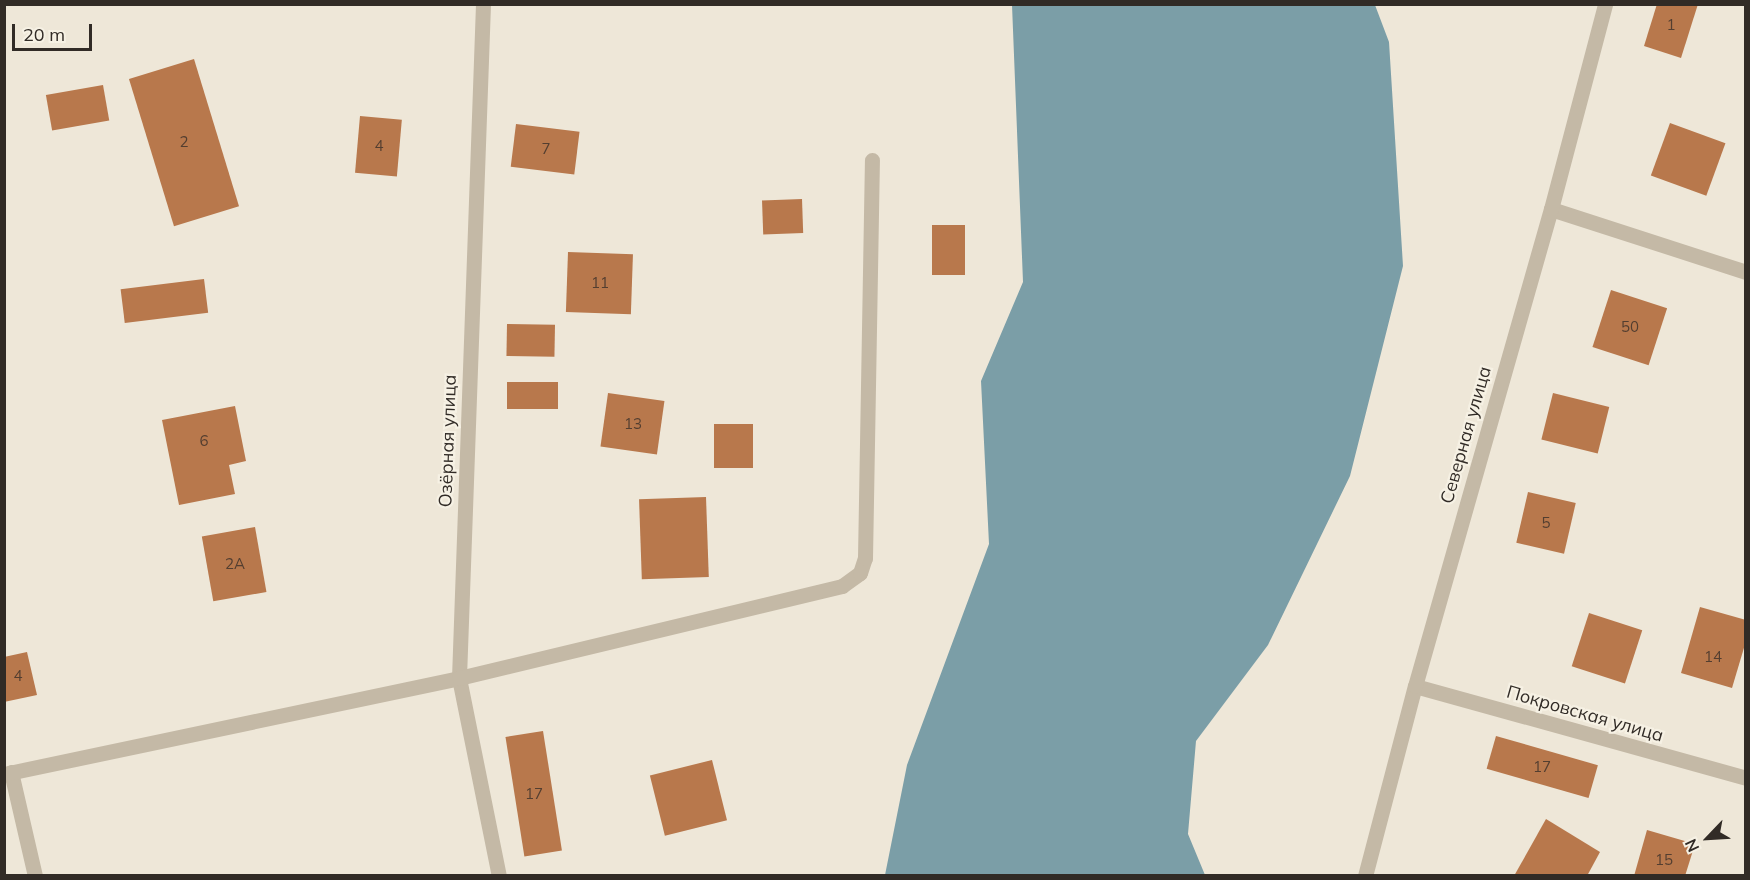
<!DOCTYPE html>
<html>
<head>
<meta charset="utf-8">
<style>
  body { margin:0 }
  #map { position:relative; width:1750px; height:880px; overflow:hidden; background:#eee7d8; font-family:Mulish,sans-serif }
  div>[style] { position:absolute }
  .water>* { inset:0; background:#7b9ea7 }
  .building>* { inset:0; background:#b8784c; transform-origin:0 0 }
  .minor>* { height:15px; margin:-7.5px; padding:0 7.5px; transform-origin:7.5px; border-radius:7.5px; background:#c4b9a6 }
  span { translate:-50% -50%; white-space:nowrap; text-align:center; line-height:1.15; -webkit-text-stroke:4.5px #f6f1e4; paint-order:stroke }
  .number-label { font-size:15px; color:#533e30 }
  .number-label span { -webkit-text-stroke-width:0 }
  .street-label { font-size:18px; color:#312b26 }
  .frame { position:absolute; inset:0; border:6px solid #312b26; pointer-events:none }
  .north { position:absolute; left:1678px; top:808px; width:60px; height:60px; -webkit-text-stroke:4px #f6f1e4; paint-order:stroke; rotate:245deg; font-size:16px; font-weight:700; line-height:24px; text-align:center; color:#312b26 }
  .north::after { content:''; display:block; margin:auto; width:21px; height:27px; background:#312b26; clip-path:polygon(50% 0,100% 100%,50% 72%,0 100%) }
  .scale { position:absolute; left:12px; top:24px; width:80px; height:27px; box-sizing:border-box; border:3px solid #312b26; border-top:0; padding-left:8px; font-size:18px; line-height:21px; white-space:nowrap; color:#312b26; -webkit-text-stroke:4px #f6f1e4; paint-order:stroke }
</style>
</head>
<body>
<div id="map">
  <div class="water">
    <i style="clip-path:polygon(1012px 5px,1375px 5px,1389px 42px,1403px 266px,1350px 476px,1268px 645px,1196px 741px,1188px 834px,1205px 875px,885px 875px,907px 765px,989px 544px,981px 381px,1023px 282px)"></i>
  </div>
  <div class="building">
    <i style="clip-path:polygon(1657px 4px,1698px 4px,1681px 58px,1644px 46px)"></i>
    <i style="left:194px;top:59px;width:154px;height:68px;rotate:73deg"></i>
    <i style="left:103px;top:85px;width:36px;height:58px;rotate:80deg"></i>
    <i style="left:360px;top:116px;width:42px;height:57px;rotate:5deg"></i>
    <i style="left:1670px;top:123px;width:59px;height:56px;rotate:20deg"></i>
    <i style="left:516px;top:124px;width:64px;height:43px;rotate:7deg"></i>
    <i style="left:802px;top:199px;width:34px;height:40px;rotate:88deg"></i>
    <i style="left:932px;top:225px;width:33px;height:50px"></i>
    <i style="left:568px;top:252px;width:65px;height:60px;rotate:2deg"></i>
    <i style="left:204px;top:279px;width:34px;height:84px;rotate:83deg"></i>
    <i style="left:1611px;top:290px;width:59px;height:60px;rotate:18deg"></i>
    <i style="left:507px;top:324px;width:48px;height:32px;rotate:1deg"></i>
    <i style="left:507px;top:382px;width:51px;height:27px"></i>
    <i style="left:608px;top:393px;width:57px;height:54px;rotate:8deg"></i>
    <i style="left:1553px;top:393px;width:58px;height:48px;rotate:14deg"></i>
    <i style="clip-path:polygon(235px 406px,246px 461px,229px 465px,235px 494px,179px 505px,162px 420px)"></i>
    <i style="left:714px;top:424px;width:39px;height:44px"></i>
    <i style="left:1528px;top:492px;width:49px;height:52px;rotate:13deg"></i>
    <i style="left:706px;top:497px;width:80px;height:67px;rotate:88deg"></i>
    <i style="left:255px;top:527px;width:66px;height:54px;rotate:80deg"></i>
    <i style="clip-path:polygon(1700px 607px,1746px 620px,1746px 641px,1732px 688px,1681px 673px)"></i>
    <i style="left:1589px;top:613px;width:56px;height:56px;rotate:18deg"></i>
    <i style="clip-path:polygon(27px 652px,37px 695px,4px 702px,4px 657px)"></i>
    <i style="left:543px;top:731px;width:121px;height:38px;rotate:81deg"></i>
    <i style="left:1496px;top:736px;width:106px;height:34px;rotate:16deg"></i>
    <i style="left:712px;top:760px;width:62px;height:64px;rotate:76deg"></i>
    <i style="clip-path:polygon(1546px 819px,1600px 852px,1587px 876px,1514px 876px)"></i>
    <i style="clip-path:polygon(1647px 830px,1695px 844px,1685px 876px,1634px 876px)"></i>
  </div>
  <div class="minor">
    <i style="left:483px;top:4px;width:674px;rotate:92.04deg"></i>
    <i style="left:459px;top:678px;width:202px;rotate:78.6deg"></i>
    <i style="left:1551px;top:209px;width:205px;rotate:17.9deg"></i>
    <i style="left:1415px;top:686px;width:344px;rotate:15.5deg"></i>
    <i style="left:11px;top:772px;width:107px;rotate:77deg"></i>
    <i style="left:4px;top:774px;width:465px;rotate:-11.9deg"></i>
    <i style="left:459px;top:678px;width:394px;rotate:-13.5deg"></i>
    <i style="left:842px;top:586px;width:22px;rotate:-36deg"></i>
    <i style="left:860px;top:573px;width:16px;rotate:-72deg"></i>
    <i style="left:865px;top:558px;width:398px;rotate:-89deg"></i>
    <i style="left:1365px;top:876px;width:196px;rotate:-75.3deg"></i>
    <i style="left:1415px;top:686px;width:496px;rotate:-74.1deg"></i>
    <i style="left:1551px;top:209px;width:212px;rotate:-75.2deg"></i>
  </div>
  <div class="number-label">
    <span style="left:1671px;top:25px">1</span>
    <span style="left:184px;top:142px">2</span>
    <span style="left:379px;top:146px">4</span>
    <span style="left:546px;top:149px">7</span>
    <span style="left:600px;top:283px">11</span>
    <span style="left:1630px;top:327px">50</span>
    <span style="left:633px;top:424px">13</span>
    <span style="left:204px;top:441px">6</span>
    <span style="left:1546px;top:523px">5</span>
    <span style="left:235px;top:564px">2А</span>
    <span style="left:1713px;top:657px">14</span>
    <span style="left:18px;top:676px">4</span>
    <span style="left:1542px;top:767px">17</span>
    <span style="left:534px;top:794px">17</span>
    <span style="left:1664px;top:860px">15</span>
  </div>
  <div class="street-label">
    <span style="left:1466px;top:435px;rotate:-74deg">Северная улица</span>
    <span style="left:448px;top:441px;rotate:-88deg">Озёрная улица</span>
    <span style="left:1585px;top:714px;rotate:16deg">Покровская улица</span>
  </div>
  <div class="frame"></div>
  <div class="north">N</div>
  <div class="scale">20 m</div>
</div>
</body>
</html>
